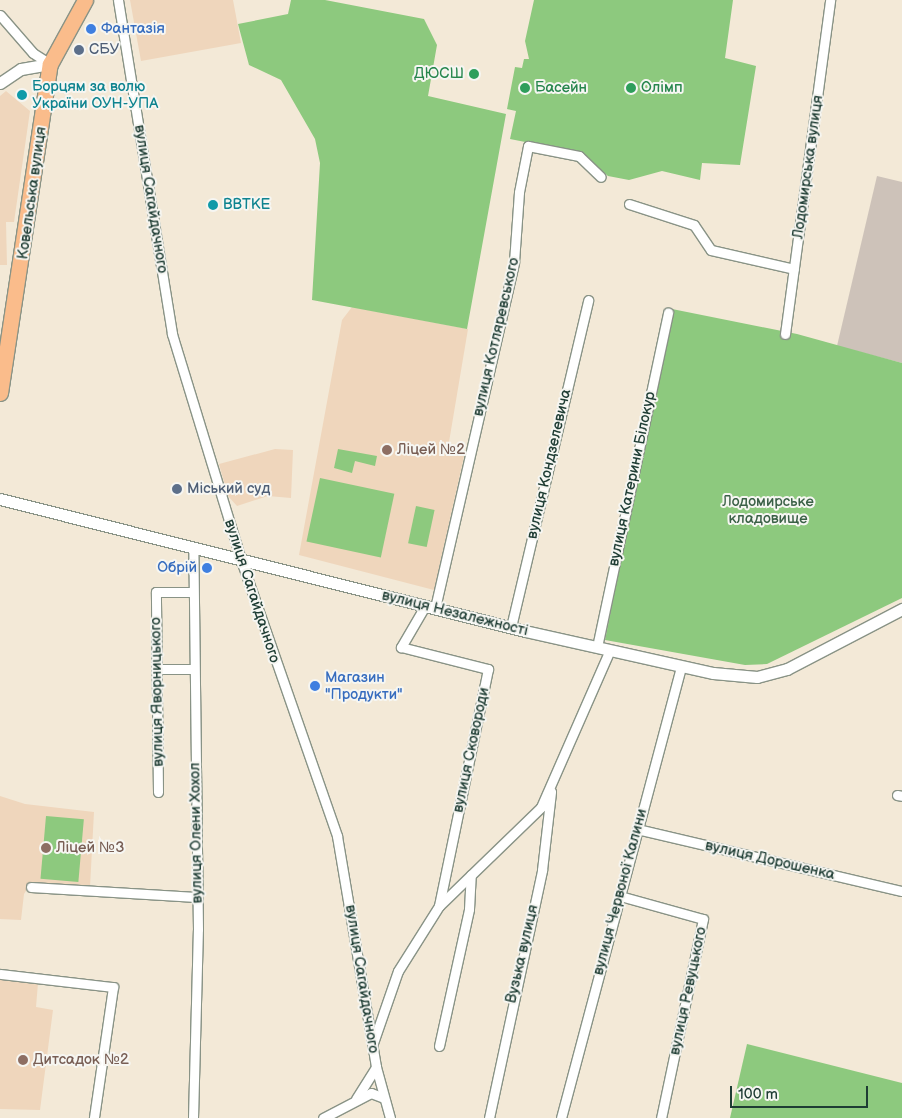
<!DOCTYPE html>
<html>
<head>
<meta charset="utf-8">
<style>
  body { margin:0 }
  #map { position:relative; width:902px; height:1118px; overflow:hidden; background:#f3e9d7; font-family:"Balsamiq Sans",sans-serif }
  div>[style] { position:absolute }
  .built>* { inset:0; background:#efd6bc }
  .industrial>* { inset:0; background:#cdc2b9 }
  .green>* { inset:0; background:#8dc97e; transform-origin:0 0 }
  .roads { filter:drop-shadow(1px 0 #899386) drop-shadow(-1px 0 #899386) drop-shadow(0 1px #899386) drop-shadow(0 -1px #899386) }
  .minor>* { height:9px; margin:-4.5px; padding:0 4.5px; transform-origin:4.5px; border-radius:4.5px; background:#fff }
  .tertiary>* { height:11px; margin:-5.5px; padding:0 5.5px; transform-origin:5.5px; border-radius:5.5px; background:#fff }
  .primary>* { height:15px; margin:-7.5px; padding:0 7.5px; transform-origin:7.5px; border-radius:7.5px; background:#fabc8b }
  .dots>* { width:14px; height:14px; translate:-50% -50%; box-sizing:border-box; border:2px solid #f6f6f2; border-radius:50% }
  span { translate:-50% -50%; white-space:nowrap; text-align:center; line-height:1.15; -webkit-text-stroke:4px #f6f6f2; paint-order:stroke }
  .shop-label { font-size:15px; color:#366cbe }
  .left { translate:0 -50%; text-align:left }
  .right { translate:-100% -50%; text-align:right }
  .service-label { font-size:15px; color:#4e5e75 }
  .leisure-label { font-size:15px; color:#27864d }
  .culture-label { font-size:15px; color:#0d838f }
  .street-label { font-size:15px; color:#1f3d34 }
  .education-label { font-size:15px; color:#785e54 }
  .park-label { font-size:15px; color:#3a6046 }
  .scale { position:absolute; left:730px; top:1086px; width:138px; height:22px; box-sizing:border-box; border:2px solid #1f3d34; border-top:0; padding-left:6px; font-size:15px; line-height:18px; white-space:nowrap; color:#1f3d34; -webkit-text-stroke:4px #f6f6f2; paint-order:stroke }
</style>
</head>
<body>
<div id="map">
  <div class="built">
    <i style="clip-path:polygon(130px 0,233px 0,241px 43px,141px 61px)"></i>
    <i style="clip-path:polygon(6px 91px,30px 111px,14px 222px,6px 222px,7px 265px,0 265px,0 96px)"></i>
    <i style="clip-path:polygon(352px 307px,468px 329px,448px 448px,465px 452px,434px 590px,299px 555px,342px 320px)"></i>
    <i style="clip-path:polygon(275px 449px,293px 450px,291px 498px,268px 496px,237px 506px,228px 496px,219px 464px)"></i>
    <i style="clip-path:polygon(0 796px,25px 804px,94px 812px,90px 887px,31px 883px,24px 894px,21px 920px,0 919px)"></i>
    <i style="clip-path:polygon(0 979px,38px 983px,36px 1007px,53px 1010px,40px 1110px,0 1109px)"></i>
  </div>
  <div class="industrial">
    <i style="clip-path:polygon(877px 176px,902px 182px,902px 363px,837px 346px)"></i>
  </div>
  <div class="green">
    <i style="clip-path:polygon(291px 0,325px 0,424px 19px,437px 45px,428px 96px,506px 114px,467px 329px,312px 300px,320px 163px,315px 139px,281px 80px,249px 65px,238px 24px,288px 14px)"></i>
    <i style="clip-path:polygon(534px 0,733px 0,725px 58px,756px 66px,740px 165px,702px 163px,700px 180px,662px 171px,629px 180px,608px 176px,581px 153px,510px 139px,516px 111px,507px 109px,515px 67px,522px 68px,524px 59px,529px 59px,525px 41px)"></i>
    <i style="clip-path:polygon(672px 309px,797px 334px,902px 363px,902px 598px,767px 664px,745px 665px,605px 640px)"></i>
    <i style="clip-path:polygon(338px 449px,377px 456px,375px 466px,355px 461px,352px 473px,334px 468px)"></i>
    <i style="left:320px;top:478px;width:76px;height:65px;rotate:12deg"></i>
    <i style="left:416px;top:506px;width:19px;height:38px;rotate:12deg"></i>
    <i style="left:46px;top:816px;width:38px;height:63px;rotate:5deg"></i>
    <i style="clip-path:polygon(747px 1044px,902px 1083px,902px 1118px,730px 1118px)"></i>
  </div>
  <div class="roads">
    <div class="minor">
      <i style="left:118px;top:0;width:338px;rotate:80.8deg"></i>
      <i style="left:172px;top:334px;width:236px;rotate:73deg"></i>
      <i style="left:241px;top:560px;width:292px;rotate:70.8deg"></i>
      <i style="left:337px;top:836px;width:234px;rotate:80.4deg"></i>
      <i style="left:376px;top:1067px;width:53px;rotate:74.6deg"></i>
      <i style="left:0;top:15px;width:50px;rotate:49deg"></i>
      <i style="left:33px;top:53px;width:20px;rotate:33deg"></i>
      <i style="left:629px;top:204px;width:68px;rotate:17.9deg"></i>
      <i style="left:694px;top:225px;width:30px;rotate:56deg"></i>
      <i style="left:711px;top:250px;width:85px;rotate:12.9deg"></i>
      <i style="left:785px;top:334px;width:337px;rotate:-82.3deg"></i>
      <i style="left:425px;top:606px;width:48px;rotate:120.3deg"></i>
      <i style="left:401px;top:647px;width:90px;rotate:14.2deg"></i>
      <i style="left:488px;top:669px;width:242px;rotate:101.7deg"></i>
      <i style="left:435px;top:608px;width:355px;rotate:-77.1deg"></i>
      <i style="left:514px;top:262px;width:70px;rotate:-85.9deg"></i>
      <i style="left:519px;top:192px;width:47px;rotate:-78.9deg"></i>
      <i style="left:528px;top:146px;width:52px;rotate:11.1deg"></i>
      <i style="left:579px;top:156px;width:30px;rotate:44deg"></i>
      <i style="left:511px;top:627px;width:336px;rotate:-76.7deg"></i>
      <i style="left:597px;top:647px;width:342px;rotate:-78deg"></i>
      <i style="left:157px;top:669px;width:37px"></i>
      <i style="left:158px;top:792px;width:200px;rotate:-90.6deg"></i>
      <i style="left:156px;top:592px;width:37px"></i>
      <i style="left:897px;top:795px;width:5px;rotate:11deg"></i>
      <i style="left:637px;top:829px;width:272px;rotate:13.2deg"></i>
      <i style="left:31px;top:887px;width:165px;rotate:3.5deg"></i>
      <i style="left:620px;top:896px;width:86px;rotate:15.5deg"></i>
      <i style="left:703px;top:919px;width:203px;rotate:101.9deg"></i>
      <i style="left:0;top:974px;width:114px;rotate:6.6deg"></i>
      <i style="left:113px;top:987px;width:132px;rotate:98.3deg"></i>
      <i style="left:373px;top:1043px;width:76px;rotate:-70.9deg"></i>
      <i style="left:398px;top:971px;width:77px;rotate:-57.8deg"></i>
      <i style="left:439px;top:906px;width:142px;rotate:-44.1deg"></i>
      <i style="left:541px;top:807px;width:171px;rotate:-66.3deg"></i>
      <i style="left:439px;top:1046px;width:140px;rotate:-77.6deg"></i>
      <i style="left:469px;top:909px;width:34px;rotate:-87deg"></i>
      <i style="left:356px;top:1099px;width:38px;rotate:-58deg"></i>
      <i style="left:193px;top:1118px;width:189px;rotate:-88.5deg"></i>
      <i style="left:198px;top:929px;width:382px;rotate:-90.7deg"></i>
      <i style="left:323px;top:1118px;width:54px;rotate:-27.5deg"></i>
      <i style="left:371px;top:1093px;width:14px;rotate:21deg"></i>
      <i style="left:489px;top:1118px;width:254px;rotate:-77.9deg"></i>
      <i style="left:542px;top:870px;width:79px;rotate:-83.4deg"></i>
      <i style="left:561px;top:1118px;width:468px;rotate:-75.1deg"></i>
    </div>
    <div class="tertiary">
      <i style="left:0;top:83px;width:25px;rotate:-34deg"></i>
      <i style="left:21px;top:69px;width:29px;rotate:-10deg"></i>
      <i style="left:0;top:499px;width:541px;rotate:14.11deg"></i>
      <i style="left:525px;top:631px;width:193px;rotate:12.6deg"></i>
      <i style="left:713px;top:673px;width:44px;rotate:5.2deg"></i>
      <i style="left:757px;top:677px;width:31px;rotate:-15deg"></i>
      <i style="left:787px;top:669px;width:130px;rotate:-27.6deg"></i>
    </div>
    <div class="primary">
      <i style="left:0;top:393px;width:333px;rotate:-81.4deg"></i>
      <i style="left:50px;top:64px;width:73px;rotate:-61.3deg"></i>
    </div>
  </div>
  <div class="dots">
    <i style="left:91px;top:29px;background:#3f7fe0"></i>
    <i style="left:79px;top:50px;background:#5c6f8a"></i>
    <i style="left:474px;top:74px;background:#2e9e5b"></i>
    <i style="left:525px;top:88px;background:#2e9e5b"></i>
    <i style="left:631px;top:88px;background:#2e9e5b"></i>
    <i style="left:22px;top:95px;background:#0f9aa8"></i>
    <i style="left:213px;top:205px;background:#0f9aa8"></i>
    <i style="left:387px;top:450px;background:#8d6e63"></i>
    <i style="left:177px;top:489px;background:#5c6f8a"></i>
    <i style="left:207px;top:568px;background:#3f7fe0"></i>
    <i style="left:315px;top:686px;background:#3f7fe0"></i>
    <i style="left:46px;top:848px;background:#8d6e63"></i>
    <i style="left:23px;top:1060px;background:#8d6e63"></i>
  </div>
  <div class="shop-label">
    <span class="left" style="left:101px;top:29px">Фантазія</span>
    <span class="right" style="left:197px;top:568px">Обрій</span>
    <span class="left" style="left:325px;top:686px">Магазин<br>"Продукти"</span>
  </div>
  <div class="service-label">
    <span class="left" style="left:89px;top:50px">СБУ</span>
    <span class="left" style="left:187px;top:489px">Міський суд</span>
  </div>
  <div class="leisure-label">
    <span class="right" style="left:464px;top:74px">ДЮСШ</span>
    <span class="left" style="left:535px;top:88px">Басейн</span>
    <span class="left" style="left:641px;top:88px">Олімп</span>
  </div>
  <div class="culture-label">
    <span class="left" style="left:32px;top:95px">Борцям за волю<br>України ОУН-УПА</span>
    <span class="left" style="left:223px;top:205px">ВВТКЕ</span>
  </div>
  <div class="street-label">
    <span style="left:808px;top:167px;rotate:-82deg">Лодомирська вулиця</span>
    <span style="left:32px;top:193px;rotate:-82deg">Ковельська вулиця</span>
    <span style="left:151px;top:199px;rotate:81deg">вулиця Сагайдачного</span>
    <span style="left:496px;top:337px;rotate:-77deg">вулиця Котляревського</span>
    <span style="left:549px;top:464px;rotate:-77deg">вулиця Кондзелевича</span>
    <span style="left:632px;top:479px;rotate:-78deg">вулиця Катерини Білокур</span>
    <span style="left:252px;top:591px;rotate:72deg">вулиця Сагайдачного</span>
    <span style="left:455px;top:613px;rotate:14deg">вулиця Незалежності</span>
    <span style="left:157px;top:692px;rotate:-91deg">вулиця Яворницького</span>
    <span style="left:471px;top:750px;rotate:-78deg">вулиця Сковороди</span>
    <span style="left:196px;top:833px;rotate:-91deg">вулиця Олени Хохол</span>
    <span style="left:770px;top:860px;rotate:13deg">вулиця Дорошенка</span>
    <span style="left:620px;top:892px;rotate:-75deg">вулиця Червоної Калини</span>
    <span style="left:522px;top:954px;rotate:-77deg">Вузька вулиця</span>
    <span style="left:362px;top:979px;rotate:81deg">вулиця Сагайдачного</span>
    <span style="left:688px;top:991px;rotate:-78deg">вулиця Ревуцького</span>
  </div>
  <div class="education-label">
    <span class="left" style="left:397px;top:450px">Ліцей №2</span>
    <span class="left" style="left:56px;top:848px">Ліцей №3</span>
    <span class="left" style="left:33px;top:1060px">Дитсадок №2</span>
  </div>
  <div class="park-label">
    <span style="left:768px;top:510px">Лодомирське<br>кладовище</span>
  </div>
  <div class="scale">100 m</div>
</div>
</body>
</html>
